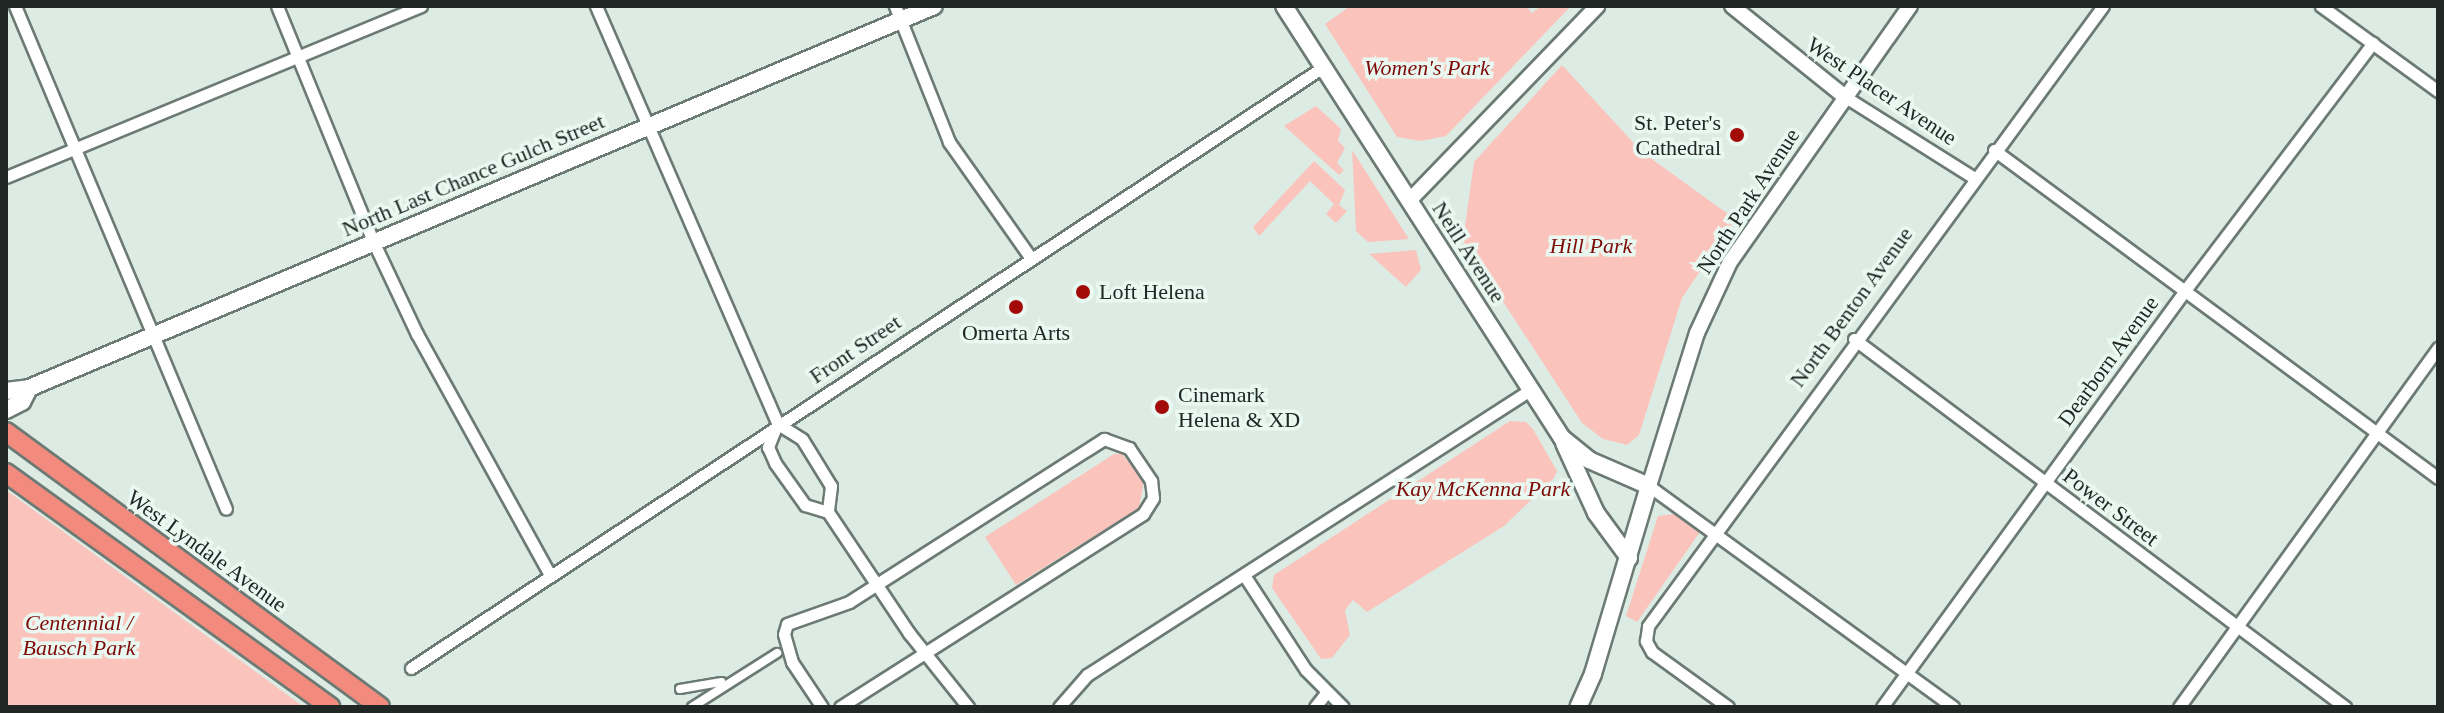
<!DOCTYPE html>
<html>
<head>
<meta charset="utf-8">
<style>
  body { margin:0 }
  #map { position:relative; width:2444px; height:713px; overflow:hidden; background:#dcece4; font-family:"Times New Roman",serif }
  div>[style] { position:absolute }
  .green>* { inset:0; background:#fac4bc }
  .roads { filter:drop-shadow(2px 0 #6c7a74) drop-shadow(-2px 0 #6c7a74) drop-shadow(0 2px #6c7a74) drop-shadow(0 -2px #6c7a74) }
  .pedestrian>* { height:8px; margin:-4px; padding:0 4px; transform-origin:4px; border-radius:4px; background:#fff }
  .minor>* { height:11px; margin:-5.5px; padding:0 5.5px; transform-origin:5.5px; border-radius:5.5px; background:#fff }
  .tertiary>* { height:14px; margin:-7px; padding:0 7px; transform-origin:7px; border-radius:7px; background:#fff }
  .secondary>* { height:16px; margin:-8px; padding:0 8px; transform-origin:8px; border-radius:8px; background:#fff }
  .trunk>* { height:18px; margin:-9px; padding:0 9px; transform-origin:9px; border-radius:9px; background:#f28a7e }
  .dots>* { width:22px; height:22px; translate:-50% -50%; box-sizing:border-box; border:4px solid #e9f9f2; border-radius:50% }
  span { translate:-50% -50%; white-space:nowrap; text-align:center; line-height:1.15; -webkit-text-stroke:7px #e9f9f2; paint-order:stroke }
  .park-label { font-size:22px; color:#7e0b08; font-style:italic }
  .street-label { font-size:22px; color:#212724 }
  .poi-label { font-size:22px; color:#212724 }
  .right { translate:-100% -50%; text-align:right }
  .left { translate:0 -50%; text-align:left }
  .frame { position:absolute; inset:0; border:8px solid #212724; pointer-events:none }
</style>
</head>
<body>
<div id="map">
  <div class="green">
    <i style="clip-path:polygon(1350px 6px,1526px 6px,1532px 13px,1541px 6px,1571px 6px,1446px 136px,1421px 141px,1397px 137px,1325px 24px)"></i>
    <i style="clip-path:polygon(1562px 65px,1642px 152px,1735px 219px,1682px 298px,1639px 435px,1627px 445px,1603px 439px,1582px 423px,1463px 240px,1474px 162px)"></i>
    <i style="clip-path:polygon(1316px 106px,1341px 129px,1338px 141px,1345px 148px,1337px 163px,1344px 170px,1339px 175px,1284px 126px)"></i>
    <i style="clip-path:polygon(1352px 150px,1409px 239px,1368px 242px,1356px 231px)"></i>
    <i style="clip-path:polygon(1314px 161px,1345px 190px,1339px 205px,1347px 211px,1336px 223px,1326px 214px,1334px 204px,1310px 181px,1259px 236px,1253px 227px)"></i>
    <i style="clip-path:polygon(1416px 250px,1421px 270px,1406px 287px,1369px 254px)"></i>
    <i style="clip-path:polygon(1510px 421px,1526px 422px,1533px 429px,1557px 471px,1554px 478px,1504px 526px,1367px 612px,1353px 600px,1345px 610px,1350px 635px,1332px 658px,1321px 659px,1272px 588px,1274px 575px)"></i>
    <i style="clip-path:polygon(1114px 454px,1122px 454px,1144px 481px,1139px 508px,1016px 585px,985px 537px)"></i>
    <i style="clip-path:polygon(6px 490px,160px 602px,304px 707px,6px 707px)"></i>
    <i style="clip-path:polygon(1674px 514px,1700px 532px,1637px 622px,1626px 616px,1658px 516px)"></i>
  </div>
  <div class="roads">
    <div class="pedestrian">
      <i style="left:680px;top:689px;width:42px;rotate:-9.7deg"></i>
      <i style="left:692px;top:707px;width:101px;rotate:-32.4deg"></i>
    </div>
    <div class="minor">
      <i style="left:15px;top:6px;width:545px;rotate:67.24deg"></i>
      <i style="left:277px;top:6px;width:254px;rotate:67.8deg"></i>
      <i style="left:373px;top:241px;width:103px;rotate:64.7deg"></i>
      <i style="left:417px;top:334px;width:275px;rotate:61.1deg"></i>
      <i style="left:596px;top:6px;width:456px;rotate:66.5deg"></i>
      <i style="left:895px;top:6px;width:146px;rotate:68.3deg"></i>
      <i style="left:949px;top:142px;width:141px;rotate:54.8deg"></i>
      <i style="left:2321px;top:6px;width:145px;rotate:36deg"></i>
      <i style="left:1844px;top:96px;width:154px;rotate:32.2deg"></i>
      <i style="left:1994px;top:150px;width:552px;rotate:36.45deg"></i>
      <i style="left:6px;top:177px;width:449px;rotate:-22.4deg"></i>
      <i style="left:1854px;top:339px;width:614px;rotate:36.85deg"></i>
      <i style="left:778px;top:424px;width:28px;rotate:32deg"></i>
      <i style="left:802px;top:439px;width:55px;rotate:58.3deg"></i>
      <i style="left:831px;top:486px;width:26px;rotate:97deg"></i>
      <i style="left:776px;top:427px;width:22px;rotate:112deg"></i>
      <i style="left:768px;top:447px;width:17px;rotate:66deg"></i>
      <i style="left:775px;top:463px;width:52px;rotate:54.5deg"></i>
      <i style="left:805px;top:505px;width:24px;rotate:17deg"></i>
      <i style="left:1649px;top:486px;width:376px;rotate:36deg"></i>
      <i style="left:828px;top:512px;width:146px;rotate:56.2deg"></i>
      <i style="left:909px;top:633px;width:95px;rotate:51.4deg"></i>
      <i style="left:1244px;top:575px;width:113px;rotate:56.9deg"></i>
      <i style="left:1306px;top:670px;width:52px;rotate:45deg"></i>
      <i style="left:411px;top:668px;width:1092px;rotate:-33.38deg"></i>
      <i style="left:822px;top:707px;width:54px;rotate:-123.7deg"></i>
      <i style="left:792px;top:662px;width:29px;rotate:-106deg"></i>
      <i style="left:784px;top:634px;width:10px;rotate:-73deg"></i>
      <i style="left:787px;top:624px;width:66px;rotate:-19.5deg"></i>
      <i style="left:849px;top:602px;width:303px;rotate:-32.6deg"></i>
      <i style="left:1104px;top:439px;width:27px;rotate:20deg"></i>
      <i style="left:1129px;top:448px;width:40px;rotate:56deg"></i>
      <i style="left:1151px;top:481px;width:17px;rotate:83deg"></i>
      <i style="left:1153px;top:498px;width:19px;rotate:122deg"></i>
      <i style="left:1143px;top:514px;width:359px;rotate:147.5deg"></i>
      <i style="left:1059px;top:707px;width:43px;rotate:-48.8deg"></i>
      <i style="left:1087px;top:675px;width:527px;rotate:-32.75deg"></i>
      <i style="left:1315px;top:707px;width:16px;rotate:-52deg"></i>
      <i style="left:1728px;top:707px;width:94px;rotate:-144.1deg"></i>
      <i style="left:1652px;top:652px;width:13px;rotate:-119deg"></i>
      <i style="left:1646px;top:641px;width:15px;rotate:-82deg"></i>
      <i style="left:1648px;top:626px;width:769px;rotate:-53.73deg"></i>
      <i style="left:1882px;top:707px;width:517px;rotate:-53.97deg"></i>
      <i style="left:2186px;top:289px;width:309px;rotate:-52.8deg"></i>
      <i style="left:2179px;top:707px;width:443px;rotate:-54.2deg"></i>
    </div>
    <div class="tertiary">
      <i style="left:1732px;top:6px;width:144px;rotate:38.8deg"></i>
      <i style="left:1409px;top:201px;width:271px;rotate:-46deg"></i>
      <i style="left:1649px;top:486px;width:160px;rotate:-72.6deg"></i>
      <i style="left:1697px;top:333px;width:78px;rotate:-65.1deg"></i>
      <i style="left:1730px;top:262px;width:313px;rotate:-54.9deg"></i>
    </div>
    <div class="secondary">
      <i style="left:1284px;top:6px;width:514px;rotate:57.24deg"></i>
      <i style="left:1562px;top:438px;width:35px;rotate:39deg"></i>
      <i style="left:1589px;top:460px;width:65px;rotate:23.4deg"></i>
      <i style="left:1649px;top:486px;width:196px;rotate:106.6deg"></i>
      <i style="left:1593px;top:674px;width:36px;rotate:114deg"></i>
      <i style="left:6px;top:391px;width:23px;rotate:-7deg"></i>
      <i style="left:29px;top:388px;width:982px;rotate:-22.88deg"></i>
      <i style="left:6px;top:410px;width:18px;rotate:-27deg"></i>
      <i style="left:22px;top:402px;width:16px;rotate:-63deg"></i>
      <i style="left:1564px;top:443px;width:77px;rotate:65.4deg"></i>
      <i style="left:1596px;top:513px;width:56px;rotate:53.7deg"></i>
    </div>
    <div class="trunk">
      <i style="left:6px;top:432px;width:464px;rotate:36.3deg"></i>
      <i style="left:6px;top:473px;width:400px;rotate:35.8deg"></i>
    </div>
  </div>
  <div class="dots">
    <i style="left:1737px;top:135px;background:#a30b09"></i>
    <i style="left:1083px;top:292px;background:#a30b09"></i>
    <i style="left:1016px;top:307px;background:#a30b09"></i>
    <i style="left:1162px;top:407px;background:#a30b09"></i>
  </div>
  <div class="park-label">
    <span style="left:1427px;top:68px">Women's Park</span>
    <span style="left:1591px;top:246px">Hill Park</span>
    <span style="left:1483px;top:489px">Kay McKenna Park</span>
    <span style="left:79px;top:635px">Centennial /<br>Bausch Park</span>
  </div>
  <div class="street-label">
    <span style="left:1882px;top:91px;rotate:34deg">West Placer Avenue</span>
    <span style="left:473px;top:175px;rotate:-23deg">North Last Chance Gulch Street</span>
    <span style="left:1748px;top:201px;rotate:-57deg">North Park Avenue</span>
    <span style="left:1469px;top:252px;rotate:57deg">Neill Avenue</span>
    <span style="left:1851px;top:307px;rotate:-54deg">North Benton Avenue</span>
    <span style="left:855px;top:349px;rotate:-34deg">Front Street</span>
    <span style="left:2108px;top:361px;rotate:-54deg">Dearborn Avenue</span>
    <span style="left:2111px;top:507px;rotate:37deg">Power Street</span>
    <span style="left:207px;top:551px;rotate:36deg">West Lyndale Avenue</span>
  </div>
  <div class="poi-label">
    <span class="right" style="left:1721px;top:135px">St. Peter's<br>Cathedral</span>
    <span class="left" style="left:1099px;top:292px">Loft Helena</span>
    <span style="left:1016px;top:333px">Omerta Arts</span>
    <span class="left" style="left:1178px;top:407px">Cinemark<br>Helena &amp; XD</span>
  </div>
  <div class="frame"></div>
</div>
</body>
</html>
